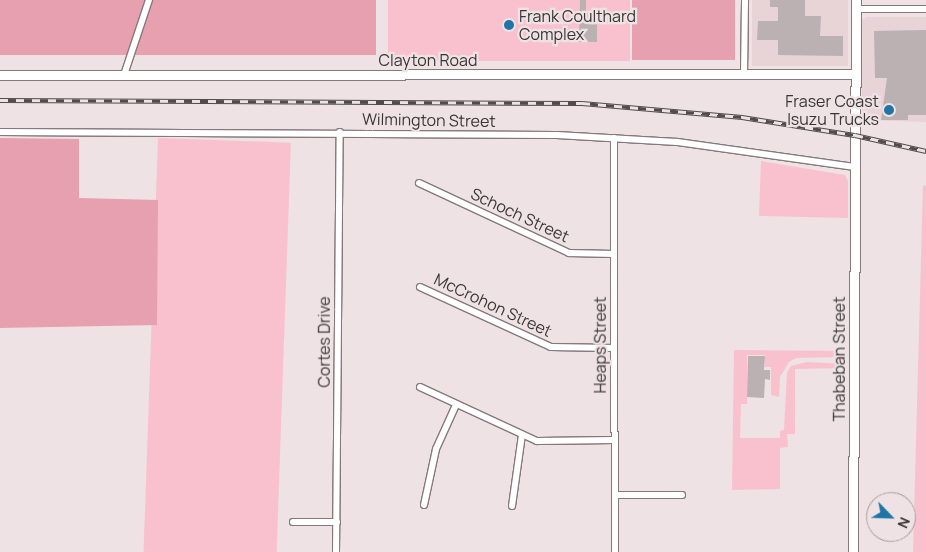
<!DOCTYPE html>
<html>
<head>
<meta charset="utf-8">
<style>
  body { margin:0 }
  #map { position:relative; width:926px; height:552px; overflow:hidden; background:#eee2e4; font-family:Manrope,sans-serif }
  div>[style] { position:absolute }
  .built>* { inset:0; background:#e8d3d7; transform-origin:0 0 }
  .green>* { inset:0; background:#f9c1cd; transform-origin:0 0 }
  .forest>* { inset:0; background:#e6a0af; transform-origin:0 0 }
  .building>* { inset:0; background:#bbb0b2 }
  .roads { filter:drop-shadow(1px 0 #84797b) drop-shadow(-1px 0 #84797b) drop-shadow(0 1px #84797b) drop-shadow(0 -1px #84797b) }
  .street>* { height:6px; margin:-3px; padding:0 3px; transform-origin:3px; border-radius:3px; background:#fff }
  .secondary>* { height:9px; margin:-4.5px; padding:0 4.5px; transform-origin:4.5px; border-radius:4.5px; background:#fff }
  .rail>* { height:4.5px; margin-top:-2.25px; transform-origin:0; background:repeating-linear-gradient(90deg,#eee2e4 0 8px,#504b4c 0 16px); box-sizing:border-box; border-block:1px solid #504b4c }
  .dots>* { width:14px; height:14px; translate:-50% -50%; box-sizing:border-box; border:2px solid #eee2e4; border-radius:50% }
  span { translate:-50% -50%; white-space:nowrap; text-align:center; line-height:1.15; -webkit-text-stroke:4.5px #eee2e4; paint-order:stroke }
  .poi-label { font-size:16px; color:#393536 }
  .left { translate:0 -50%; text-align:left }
  .right { translate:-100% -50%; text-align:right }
  .street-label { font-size:16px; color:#393536 }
  .north { position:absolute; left:866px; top:492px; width:50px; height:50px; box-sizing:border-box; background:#eee2e4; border:1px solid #a69d9e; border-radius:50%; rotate:114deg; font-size:14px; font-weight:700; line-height:20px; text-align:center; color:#393536 }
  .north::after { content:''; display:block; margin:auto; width:18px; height:22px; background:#1f75a5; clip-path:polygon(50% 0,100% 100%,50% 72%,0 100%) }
</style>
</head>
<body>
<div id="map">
  <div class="built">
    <i style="left:752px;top:0;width:96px;height:66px"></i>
    <i style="clip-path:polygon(867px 17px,926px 17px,926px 122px,862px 120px,862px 20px)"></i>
  </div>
  <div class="green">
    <i style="left:388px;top:0;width:242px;height:61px"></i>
    <i style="left:158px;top:138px;width:133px;height:414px;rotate:2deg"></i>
    <i style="clip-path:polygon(761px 161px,845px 175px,848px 181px,848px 218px,759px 216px)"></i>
    <i style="clip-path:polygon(923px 185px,926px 186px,926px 552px,913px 552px)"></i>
    <i style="clip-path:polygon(734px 350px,840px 351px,840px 357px,796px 358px,789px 362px,780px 377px,779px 397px,771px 395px,771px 367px,765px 367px,765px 355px,747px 355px,747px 404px,741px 404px,740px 438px,780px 438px,780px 431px,784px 430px,787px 373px,791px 366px,807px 362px,843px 364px,843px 368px,795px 369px,795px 434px,787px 434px,788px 447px,780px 448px,780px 489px,732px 490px)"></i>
  </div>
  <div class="forest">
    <i style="left:0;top:0;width:376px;height:55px"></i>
    <i style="left:632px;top:0;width:103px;height:60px"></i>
    <i style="clip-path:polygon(0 138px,79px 139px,79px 198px,158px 200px,157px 325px,0 328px)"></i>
  </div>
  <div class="building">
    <i style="clip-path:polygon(580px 0,586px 0,586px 13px,597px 13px,597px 42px,579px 42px)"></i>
    <i style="clip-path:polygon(770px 0,805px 0,805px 16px,821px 16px,820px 36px,843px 36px,843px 56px,778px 55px,778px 40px,757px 40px,758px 21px,778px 21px,778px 7px,770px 7px)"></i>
    <i style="clip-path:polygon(926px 30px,926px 115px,908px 115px,908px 120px,881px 120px,887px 78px,875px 78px,874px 31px)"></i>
    <i style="clip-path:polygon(748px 356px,765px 356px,764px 370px,770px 370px,770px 380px,765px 379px,764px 398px,747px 397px)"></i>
  </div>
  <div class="roads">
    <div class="street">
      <i style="left:855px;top:9px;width:71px"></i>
      <i style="left:744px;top:74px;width:74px;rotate:-89.2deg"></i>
      <i style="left:124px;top:75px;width:79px;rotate:-71.6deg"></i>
      <i style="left:0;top:132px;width:557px;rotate:0.31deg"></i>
      <i style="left:557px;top:135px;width:120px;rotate:3.3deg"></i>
      <i style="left:677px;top:142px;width:180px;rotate:8deg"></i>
      <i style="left:614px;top:138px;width:414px;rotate:89.9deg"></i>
      <i style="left:419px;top:183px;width:166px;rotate:25deg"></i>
      <i style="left:569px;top:253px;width:45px;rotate:1.3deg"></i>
      <i style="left:420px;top:287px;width:144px;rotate:24.6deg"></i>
      <i style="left:551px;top:347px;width:63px;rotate:0.9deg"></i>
      <i style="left:420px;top:387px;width:129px;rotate:24.8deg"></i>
      <i style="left:537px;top:441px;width:77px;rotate:-0.7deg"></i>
      <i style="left:615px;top:495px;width:67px"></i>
      <i style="left:424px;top:505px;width:57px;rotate:-77.9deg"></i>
      <i style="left:436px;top:449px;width:48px;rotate:-65.6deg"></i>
      <i style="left:512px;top:506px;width:72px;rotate:-82deg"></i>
      <i style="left:293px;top:522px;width:44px"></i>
      <i style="left:336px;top:552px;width:420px;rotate:-89.5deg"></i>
    </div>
    <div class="secondary">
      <i style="left:0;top:75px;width:855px;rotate:-0.07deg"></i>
      <i style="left:853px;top:552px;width:552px;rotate:-89.69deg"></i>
    </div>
  </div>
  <div class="rail">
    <i style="left:0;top:100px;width:582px;rotate:0.3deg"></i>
    <i style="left:582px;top:103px;width:161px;rotate:5deg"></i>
    <i style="left:742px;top:117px;width:114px;rotate:9.1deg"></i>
    <i style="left:855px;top:135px;width:73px;rotate:12.7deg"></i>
  </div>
  <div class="dots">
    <i style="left:509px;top:25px;background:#1f75a5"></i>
    <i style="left:889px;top:110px;background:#1f75a5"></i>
  </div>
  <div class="poi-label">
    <span class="left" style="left:519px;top:25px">Frank Coulthard<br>Complex</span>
    <span class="right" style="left:879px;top:110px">Fraser Coast<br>Isuzu Trucks</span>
  </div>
  <div class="street-label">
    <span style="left:428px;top:60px">Clayton Road</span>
    <span style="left:429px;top:120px;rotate:1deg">Wilmington Street</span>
    <span style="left:520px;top:215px;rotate:25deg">Schoch Street</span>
    <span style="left:493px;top:305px;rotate:25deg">McCrohon Street</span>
    <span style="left:324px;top:342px;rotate:-90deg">Cortes Drive</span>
    <span style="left:600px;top:345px;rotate:-90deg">Heaps Street</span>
    <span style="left:839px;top:359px;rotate:-90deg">Thabeban Street</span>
  </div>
  <div class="north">N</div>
</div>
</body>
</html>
